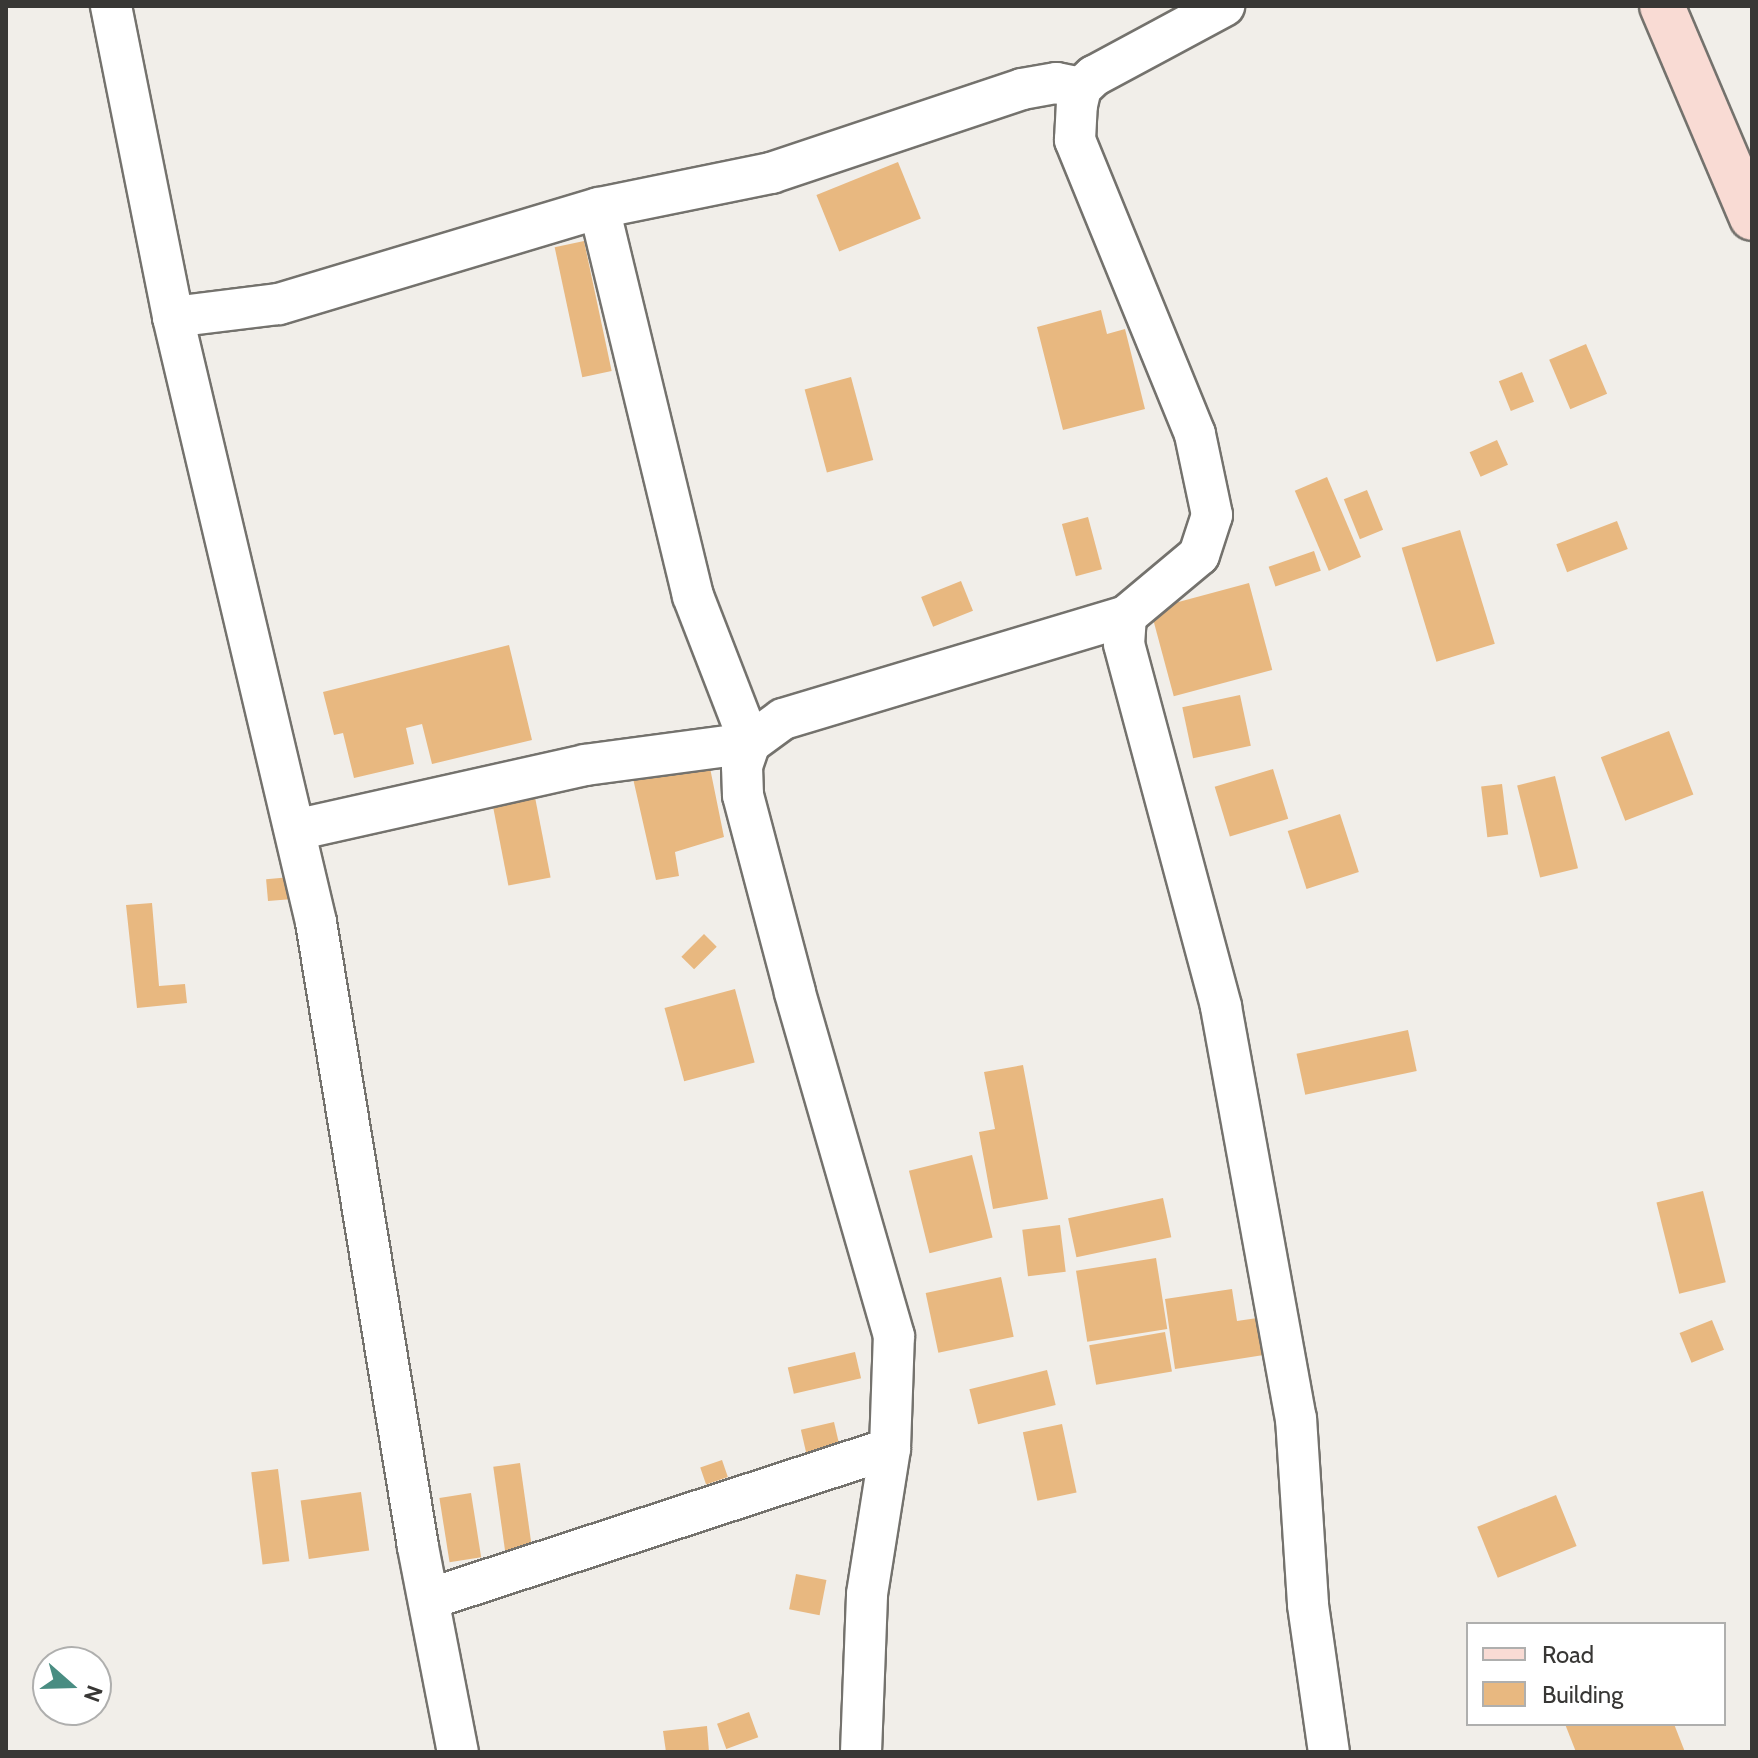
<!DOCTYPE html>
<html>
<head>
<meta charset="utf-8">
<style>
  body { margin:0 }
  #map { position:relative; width:1758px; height:1758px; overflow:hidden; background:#f1eee9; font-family:Cabin,sans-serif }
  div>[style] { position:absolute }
  .building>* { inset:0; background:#e8b880; transform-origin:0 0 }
  .roads { filter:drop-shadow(2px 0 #74726d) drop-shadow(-2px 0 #74726d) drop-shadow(0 2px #74726d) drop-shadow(0 -2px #74726d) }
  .minor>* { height:40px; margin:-20px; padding:0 20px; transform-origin:20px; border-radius:20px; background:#fff }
  .major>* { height:44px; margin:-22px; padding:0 22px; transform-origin:22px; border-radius:22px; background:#f9dbd4 }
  span { translate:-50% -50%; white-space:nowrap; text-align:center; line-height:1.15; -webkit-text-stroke:6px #fff; paint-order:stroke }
  .frame { position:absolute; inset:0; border:8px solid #383735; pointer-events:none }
  .legend { position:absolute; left:1466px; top:1622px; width:260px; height:104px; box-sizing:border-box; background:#fff; border:2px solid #afafae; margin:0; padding:10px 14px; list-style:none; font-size:24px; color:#383735 }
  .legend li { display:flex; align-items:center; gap:16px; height:40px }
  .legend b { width:40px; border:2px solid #afafae }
  .north { position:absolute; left:32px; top:1646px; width:80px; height:80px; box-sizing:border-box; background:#fff; border:2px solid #afafae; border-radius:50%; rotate:110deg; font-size:22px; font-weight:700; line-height:32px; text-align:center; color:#383735 }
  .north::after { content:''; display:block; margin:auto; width:28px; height:36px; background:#498d82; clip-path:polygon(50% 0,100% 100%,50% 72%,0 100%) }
</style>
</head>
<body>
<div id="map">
  <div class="building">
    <i style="left:898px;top:162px;width:61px;height:88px;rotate:68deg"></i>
    <i style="left:584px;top:241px;width:133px;height:30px;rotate:78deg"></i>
    <i style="clip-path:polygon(1101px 310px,1107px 334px,1125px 329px,1145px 409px,1063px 430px,1037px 327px)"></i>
    <i style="left:1586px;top:344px;width:54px;height:40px;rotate:67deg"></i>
    <i style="left:1522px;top:372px;width:32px;height:25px;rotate:68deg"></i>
    <i style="left:851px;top:377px;width:86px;height:48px;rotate:75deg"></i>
    <i style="left:1497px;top:440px;width:27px;height:30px;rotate:66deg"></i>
    <i style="left:1327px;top:477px;width:87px;height:35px;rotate:67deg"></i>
    <i style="left:1367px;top:490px;width:43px;height:25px;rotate:68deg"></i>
    <i style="left:1088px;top:517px;width:54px;height:27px;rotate:75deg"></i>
    <i style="left:1617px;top:521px;width:30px;height:65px;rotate:69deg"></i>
    <i style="left:1460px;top:530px;width:119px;height:61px;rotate:73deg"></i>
    <i style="left:1314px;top:551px;width:21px;height:48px;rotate:71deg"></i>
    <i style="left:961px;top:581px;width:32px;height:43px;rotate:68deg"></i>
    <i style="left:1249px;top:583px;width:90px;height:102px;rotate:75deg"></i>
    <i style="clip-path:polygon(509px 645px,532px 740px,432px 764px,422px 724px,406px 728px,414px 764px,354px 778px,343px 733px,334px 735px,323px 692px)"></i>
    <i style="left:1240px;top:695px;width:52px;height:59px;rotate:78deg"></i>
    <i style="left:1669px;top:731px;width:68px;height:73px;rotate:69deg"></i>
    <i style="clip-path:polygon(708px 758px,724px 837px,675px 852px,679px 876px,656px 880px,632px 774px)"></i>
    <i style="left:1273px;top:769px;width:52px;height:61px;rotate:73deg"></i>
    <i style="left:1555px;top:776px;width:95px;height:39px;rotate:76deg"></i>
    <i style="left:1502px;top:784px;width:51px;height:21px;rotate:83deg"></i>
    <i style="left:534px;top:792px;width:87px;height:43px;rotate:79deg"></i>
    <i style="left:1340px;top:814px;width:61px;height:55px;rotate:72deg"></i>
    <i style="left:291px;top:877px;width:22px;height:25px;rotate:85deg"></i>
    <i style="clip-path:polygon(152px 903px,159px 986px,185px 984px,187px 1003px,137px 1008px,126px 905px)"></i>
    <i style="left:704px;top:934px;width:18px;height:32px;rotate:45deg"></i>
    <i style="left:735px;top:989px;width:76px;height:73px;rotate:75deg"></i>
    <i style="left:1408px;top:1030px;width:42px;height:114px;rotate:78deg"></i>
    <i style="clip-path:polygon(1023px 1065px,1048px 1199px,993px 1209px,979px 1132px,995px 1129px,984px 1072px)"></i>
    <i style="left:972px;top:1155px;width:85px;height:65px;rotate:76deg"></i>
    <i style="left:1703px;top:1191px;width:94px;height:48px;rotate:76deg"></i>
    <i style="left:1163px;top:1198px;width:40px;height:97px;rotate:78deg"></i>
    <i style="left:1060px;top:1225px;width:47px;height:38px;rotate:83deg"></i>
    <i style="left:1156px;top:1258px;width:72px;height:81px;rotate:81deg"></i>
    <i style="left:1001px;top:1277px;width:61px;height:77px;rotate:78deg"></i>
    <i style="clip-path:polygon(1232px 1289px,1237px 1321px,1264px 1317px,1270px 1354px,1175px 1369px,1165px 1299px)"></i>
    <i style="left:1712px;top:1320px;width:32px;height:35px;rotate:68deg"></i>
    <i style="left:1165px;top:1332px;width:40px;height:77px;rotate:80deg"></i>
    <i style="left:855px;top:1352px;width:27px;height:69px;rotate:77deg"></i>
    <i style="left:1047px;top:1370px;width:36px;height:80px;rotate:76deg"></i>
    <i style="left:834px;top:1422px;width:26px;height:34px;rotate:77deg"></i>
    <i style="left:1062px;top:1424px;width:70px;height:40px;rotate:78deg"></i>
    <i style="left:722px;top:1460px;width:18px;height:23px;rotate:71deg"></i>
    <i style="left:520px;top:1463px;width:88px;height:27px;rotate:82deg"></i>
    <i style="left:278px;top:1469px;width:93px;height:27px;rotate:83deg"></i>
    <i style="left:361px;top:1492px;width:59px;height:61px;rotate:82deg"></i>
    <i style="left:471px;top:1493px;width:65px;height:32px;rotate:81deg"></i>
    <i style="left:1556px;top:1495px;width:55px;height:85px;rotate:68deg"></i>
    <i style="left:796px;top:1574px;width:31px;height:36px;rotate:11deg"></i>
    <i style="left:749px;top:1712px;width:27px;height:34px;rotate:70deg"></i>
    <i style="clip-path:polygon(1565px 1724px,1674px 1724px,1685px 1752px,1576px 1752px)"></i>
    <i style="clip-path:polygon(707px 1726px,709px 1752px,666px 1752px,663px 1731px)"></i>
  </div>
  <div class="roads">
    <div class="minor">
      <i style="left:111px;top:6px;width:317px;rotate:78.7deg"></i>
      <i style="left:173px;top:317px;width:622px;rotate:76.7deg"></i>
      <i style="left:316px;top:922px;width:633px;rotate:80.73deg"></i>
      <i style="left:418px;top:1547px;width:209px;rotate:79deg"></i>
      <i style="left:173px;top:317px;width:107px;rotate:-7deg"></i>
      <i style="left:279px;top:304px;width:334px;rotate:-16.7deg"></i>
      <i style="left:599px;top:208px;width:176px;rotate:-11.5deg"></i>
      <i style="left:771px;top:173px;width:265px;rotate:-18.5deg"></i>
      <i style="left:1022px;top:89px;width:35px;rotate:-10deg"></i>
      <i style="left:1056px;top:83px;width:25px;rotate:11deg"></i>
      <i style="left:1126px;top:616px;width:28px;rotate:94deg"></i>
      <i style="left:1124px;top:644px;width:376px;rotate:75deg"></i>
      <i style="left:1221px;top:1007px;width:418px;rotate:79.7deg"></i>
      <i style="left:1296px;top:1418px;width:187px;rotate:86.3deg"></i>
      <i style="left:1308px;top:1605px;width:148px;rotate:81.9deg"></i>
      <i style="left:295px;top:830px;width:297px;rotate:-12.6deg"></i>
      <i style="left:585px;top:765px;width:166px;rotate:-7.6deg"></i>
      <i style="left:750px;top:743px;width:158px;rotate:-111.2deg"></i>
      <i style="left:693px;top:596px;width:399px;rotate:-103.6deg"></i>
      <i style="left:429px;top:1599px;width:485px;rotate:-18.1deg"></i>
      <i style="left:861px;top:1752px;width:158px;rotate:-87.8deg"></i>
      <i style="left:867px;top:1594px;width:148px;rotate:-81deg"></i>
      <i style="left:890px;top:1448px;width:112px;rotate:-88deg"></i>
      <i style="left:894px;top:1336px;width:358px;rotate:-106.1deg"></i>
      <i style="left:795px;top:992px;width:204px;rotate:-104.8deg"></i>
      <i style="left:743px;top:795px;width:29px;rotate:-92deg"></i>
      <i style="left:742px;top:766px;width:24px;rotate:-71deg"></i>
      <i style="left:750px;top:743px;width:41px;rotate:-36deg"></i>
      <i style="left:783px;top:719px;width:358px;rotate:-16.7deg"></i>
      <i style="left:1126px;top:616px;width:95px;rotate:-39.9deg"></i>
      <i style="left:1199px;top:555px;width:42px;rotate:-72deg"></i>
      <i style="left:1212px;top:515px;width:83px;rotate:-101.9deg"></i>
      <i style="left:1195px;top:434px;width:318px;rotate:-112.2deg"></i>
      <i style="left:1075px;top:140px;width:35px;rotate:-87deg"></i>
      <i style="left:1077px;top:105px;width:17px;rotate:-77deg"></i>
      <i style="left:1081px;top:88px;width:18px;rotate:-43deg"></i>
      <i style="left:1094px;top:76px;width:148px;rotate:-28.3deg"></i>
    </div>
    <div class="major">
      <i style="left:1662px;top:6px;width:230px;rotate:67deg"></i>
    </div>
  </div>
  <div class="frame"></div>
  <ul class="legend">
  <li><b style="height:10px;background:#f9dbd4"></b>Road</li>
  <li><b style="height:22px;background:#e8b880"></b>Building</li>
  </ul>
  <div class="north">N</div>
</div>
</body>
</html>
